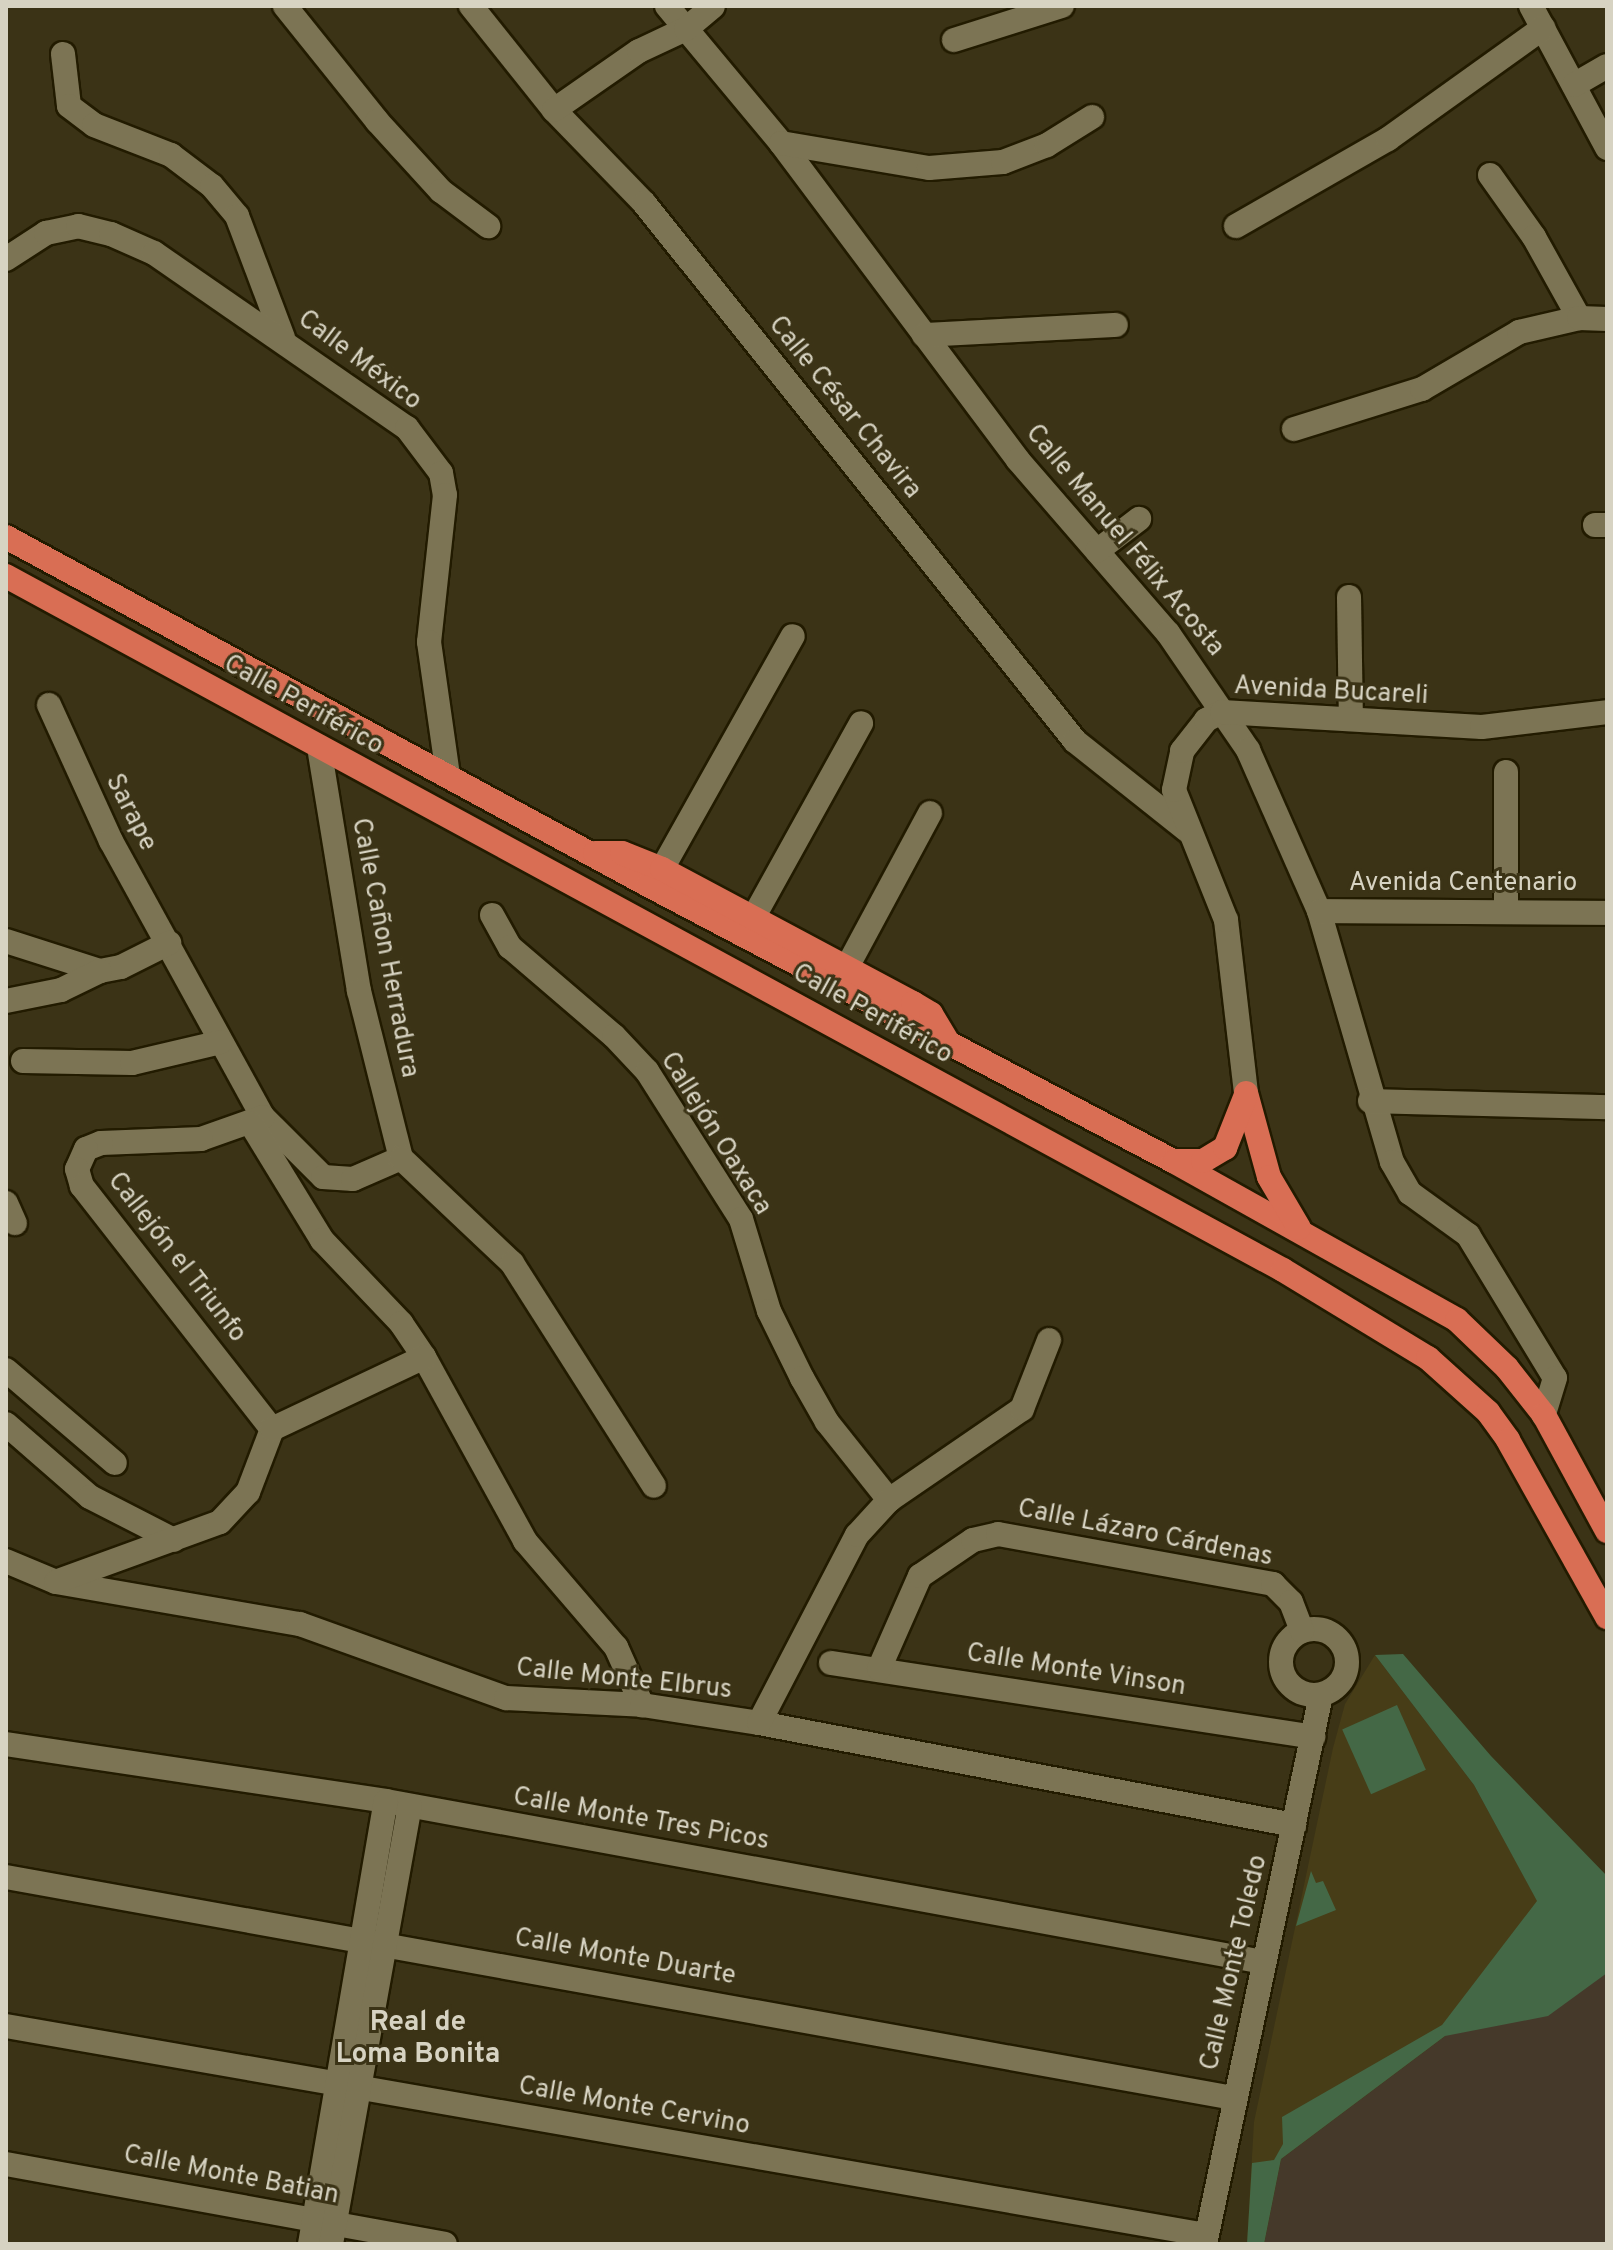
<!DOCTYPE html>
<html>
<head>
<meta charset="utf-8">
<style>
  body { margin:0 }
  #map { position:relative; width:1613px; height:2250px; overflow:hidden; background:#3b3316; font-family:Overpass,sans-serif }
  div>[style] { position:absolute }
  .industrial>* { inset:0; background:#45392a }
  .built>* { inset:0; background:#473d17 }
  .green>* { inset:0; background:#446846; transform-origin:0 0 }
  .roads { filter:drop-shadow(2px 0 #221b00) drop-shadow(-2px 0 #221b00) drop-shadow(0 2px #221b00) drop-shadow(0 -2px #221b00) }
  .minor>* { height:24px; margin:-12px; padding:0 12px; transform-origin:12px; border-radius:12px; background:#7c7454 }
  .minor>.ring { margin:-12px; padding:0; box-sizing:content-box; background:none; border:24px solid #7c7454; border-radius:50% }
  .highway>* { height:24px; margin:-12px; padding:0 12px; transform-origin:12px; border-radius:12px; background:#d96e54 }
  span { translate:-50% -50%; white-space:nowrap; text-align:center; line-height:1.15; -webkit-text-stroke:6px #3b3316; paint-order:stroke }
  .street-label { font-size:26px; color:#d7d3c2 }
  .neighbourhood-label { font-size:28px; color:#d7d3c2; font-weight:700 }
  .frame { position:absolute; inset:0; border:8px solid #d7d3c2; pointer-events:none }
</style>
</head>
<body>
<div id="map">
  <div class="industrial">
    <i style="clip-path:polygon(1607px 1890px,1607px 2244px,1264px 2244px,1281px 2159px,1445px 2036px)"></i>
  </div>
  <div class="built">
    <i style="clip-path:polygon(1375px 1655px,1474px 1785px,1544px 1913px,1445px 2036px,1281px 2159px,1264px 2244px,1247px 2244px,1254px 2122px,1333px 1748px,1345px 1704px)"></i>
  </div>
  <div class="green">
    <i style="clip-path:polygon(1403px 1654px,1491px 1756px,1607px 1876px,1607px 1973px,1548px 2016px,1445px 2036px,1281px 2159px,1264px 2244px,1247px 2244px,1252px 2163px,1274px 2160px,1283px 2144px,1282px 2117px,1442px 2025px,1537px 1901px,1474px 1785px,1375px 1655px)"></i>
    <i style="left:1397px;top:1705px;width:71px;height:60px;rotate:66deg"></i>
    <i style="clip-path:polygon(1311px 1871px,1316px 1883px,1323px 1881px,1336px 1910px,1296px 1926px)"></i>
  </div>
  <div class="roads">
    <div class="minor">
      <i style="left:285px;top:6px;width:147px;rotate:51.3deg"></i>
      <i style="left:377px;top:121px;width:95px;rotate:47.6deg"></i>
      <i style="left:441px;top:191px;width:59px;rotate:36.7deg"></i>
      <i style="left:471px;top:6px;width:133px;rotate:51.4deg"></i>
      <i style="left:554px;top:110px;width:129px;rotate:45.9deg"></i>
      <i style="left:644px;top:203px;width:689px;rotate:51.3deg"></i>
      <i style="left:1075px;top:741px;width:143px;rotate:38.5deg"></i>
      <i style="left:667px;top:6px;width:178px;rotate:50.2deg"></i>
      <i style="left:781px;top:143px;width:396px;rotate:53.2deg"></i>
      <i style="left:1018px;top:460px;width:229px;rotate:49.1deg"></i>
      <i style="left:1168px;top:633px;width:142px;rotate:55.6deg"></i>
      <i style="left:1248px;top:750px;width:176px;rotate:66.2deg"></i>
      <i style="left:1319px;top:911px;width:261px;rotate:73.8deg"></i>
      <i style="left:1392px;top:1162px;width:36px;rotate:60deg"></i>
      <i style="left:1410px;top:1193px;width:72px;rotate:35.9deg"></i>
      <i style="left:1468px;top:1235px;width:167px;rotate:58.7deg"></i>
      <i style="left:1555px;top:1378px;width:39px;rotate:107deg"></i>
      <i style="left:1531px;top:6px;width:161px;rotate:61.8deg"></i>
      <i style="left:954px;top:40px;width:113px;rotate:-17.5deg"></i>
      <i style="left:63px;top:54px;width:52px;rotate:83.4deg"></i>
      <i style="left:69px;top:106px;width:31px;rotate:37deg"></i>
      <i style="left:94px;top:125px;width:83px;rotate:21.3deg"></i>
      <i style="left:171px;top:155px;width:51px;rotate:37.1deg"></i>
      <i style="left:212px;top:186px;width:39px;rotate:50deg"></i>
      <i style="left:237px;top:216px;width:130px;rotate:69.3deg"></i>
      <i style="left:1574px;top:85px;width:38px;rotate:-30deg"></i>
      <i style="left:554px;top:110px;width:103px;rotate:-34.8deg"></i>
      <i style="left:639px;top:51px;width:52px;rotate:-25.1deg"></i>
      <i style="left:686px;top:29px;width:35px;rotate:-40deg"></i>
      <i style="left:781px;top:143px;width:150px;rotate:9.6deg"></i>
      <i style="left:929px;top:168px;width:74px;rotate:-4.6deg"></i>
      <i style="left:1003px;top:162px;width:47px;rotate:-21.1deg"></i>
      <i style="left:1047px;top:145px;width:53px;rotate:-31.9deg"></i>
      <i style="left:1490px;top:175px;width:76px;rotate:54.6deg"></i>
      <i style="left:1534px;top:237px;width:93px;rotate:60.9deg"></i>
      <i style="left:1236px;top:226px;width:175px;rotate:-29.8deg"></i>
      <i style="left:1388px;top:139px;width:191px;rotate:-35.6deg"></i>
      <i style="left:6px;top:259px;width:48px;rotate:-33deg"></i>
      <i style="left:46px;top:233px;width:33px;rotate:-12deg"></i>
      <i style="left:78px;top:226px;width:34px;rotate:14deg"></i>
      <i style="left:111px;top:234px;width:47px;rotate:23.8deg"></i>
      <i style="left:154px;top:253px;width:308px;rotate:34.7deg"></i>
      <i style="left:407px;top:428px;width:56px;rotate:52.9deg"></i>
      <i style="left:441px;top:473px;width:22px;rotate:80deg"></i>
      <i style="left:445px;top:495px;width:148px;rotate:96.2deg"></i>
      <i style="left:429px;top:642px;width:135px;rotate:81.9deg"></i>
      <i style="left:924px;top:335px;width:192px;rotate:-3deg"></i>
      <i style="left:1294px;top:429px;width:134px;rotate:-17.4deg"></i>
      <i style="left:1422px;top:389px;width:113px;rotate:-30.4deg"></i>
      <i style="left:1519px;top:332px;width:62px;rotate:-13.1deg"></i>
      <i style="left:1579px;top:318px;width:28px;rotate:2deg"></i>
      <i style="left:1595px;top:525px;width:12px"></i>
      <i style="left:1097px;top:551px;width:53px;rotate:-37.3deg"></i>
      <i style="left:1349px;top:597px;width:122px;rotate:89.1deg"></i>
      <i style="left:49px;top:705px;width:149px;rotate:65.5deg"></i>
      <i style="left:111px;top:841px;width:315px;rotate:61.2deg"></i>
      <i style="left:263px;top:1117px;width:85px;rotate:45deg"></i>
      <i style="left:323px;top:1177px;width:30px;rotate:4deg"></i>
      <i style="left:353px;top:1179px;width:52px;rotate:-23.6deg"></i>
      <i style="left:319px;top:747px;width:247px;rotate:80.7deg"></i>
      <i style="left:359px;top:991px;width:172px;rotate:75.9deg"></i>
      <i style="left:662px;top:869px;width:267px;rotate:-60.7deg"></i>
      <i style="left:1319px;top:911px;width:288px;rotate:0.4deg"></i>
      <i style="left:1506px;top:911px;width:139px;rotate:-90deg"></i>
      <i style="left:492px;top:915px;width:37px;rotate:61deg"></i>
      <i style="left:510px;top:947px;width:137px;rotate:40.6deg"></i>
      <i style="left:614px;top:1036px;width:48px;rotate:46.7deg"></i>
      <i style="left:647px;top:1071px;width:175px;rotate:57.6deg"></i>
      <i style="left:741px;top:1219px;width:96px;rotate:73.1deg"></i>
      <i style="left:769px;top:1311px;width:75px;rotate:63.8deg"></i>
      <i style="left:802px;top:1378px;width:51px;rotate:60.4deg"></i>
      <i style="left:827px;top:1422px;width:100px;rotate:51.5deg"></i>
      <i style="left:752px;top:920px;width:225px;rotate:-61deg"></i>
      <i style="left:6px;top:941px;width:99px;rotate:17.7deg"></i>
      <i style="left:100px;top:971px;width:21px;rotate:-11deg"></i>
      <i style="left:121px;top:967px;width:54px;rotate:-26.6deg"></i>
      <i style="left:846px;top:969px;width:177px;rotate:-61.7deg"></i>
      <i style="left:6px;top:1001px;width:56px;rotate:-11.3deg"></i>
      <i style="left:61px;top:990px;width:43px;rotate:-26deg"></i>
      <i style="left:23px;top:1061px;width:109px;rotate:1.1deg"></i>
      <i style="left:132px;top:1063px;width:91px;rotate:-13.3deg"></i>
      <i style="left:1246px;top:1093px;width:174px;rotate:-96.6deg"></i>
      <i style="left:1226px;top:920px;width:140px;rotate:-111.8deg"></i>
      <i style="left:1174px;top:790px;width:40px;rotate:-78deg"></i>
      <i style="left:1182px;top:751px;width:39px;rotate:-52deg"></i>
      <i style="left:1206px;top:720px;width:18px;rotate:-27deg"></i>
      <i style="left:1222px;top:712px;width:260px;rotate:3.3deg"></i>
      <i style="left:1482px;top:727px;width:126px;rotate:-6.8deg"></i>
      <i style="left:1370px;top:1101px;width:237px;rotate:1.5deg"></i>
      <i style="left:263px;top:1117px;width:66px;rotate:160.5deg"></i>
      <i style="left:201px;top:1139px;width:100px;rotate:177.7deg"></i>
      <i style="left:101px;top:1143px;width:16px;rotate:158deg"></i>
      <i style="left:86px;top:1149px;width:22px;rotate:114deg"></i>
      <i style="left:77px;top:1169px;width:18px;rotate:74deg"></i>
      <i style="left:82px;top:1186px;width:308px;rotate:52deg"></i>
      <i style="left:251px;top:1124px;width:136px;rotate:58.5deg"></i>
      <i style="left:322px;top:1240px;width:115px;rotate:46.4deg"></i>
      <i style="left:401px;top:1323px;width:41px;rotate:55.9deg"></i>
      <i style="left:424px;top:1357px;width:210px;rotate:61.2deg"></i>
      <i style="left:525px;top:1541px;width:140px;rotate:49.4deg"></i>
      <i style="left:616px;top:1647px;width:64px;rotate:65.9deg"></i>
      <i style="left:401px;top:1158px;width:153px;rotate:43.4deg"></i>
      <i style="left:512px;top:1263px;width:264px;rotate:57.5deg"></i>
      <i style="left:6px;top:1203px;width:22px;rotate:66deg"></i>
      <i style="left:6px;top:1370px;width:143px;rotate:40.5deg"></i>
      <i style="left:6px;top:1424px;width:111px;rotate:41deg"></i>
      <i style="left:90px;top:1497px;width:94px;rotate:27.1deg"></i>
      <i style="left:6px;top:1561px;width:54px;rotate:22.8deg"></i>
      <i style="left:56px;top:1582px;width:248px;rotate:9.8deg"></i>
      <i style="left:300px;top:1624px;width:219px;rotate:19.8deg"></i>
      <i style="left:506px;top:1698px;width:136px;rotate:2.9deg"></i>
      <i style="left:642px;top:1705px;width:118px;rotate:8.7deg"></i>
      <i style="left:759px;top:1723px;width:545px;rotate:10.79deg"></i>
      <i style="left:58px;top:1581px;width:172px;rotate:-20deg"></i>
      <i style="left:220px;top:1522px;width:41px;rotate:-47deg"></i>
      <i style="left:248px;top:1492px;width:67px;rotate:-69.1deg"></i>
      <i style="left:272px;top:1429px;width:168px;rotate:-25.3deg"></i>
      <i class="ring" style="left:1281px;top:1629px;width:42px;height:42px"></i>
      <i style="left:831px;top:1663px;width:488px;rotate:8.7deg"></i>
      <i style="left:879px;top:1669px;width:102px;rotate:-66.2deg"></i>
      <i style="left:920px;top:1576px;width:64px;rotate:-34.2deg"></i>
      <i style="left:973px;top:1540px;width:26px;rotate:-13deg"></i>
      <i style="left:998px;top:1534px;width:280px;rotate:10.3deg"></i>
      <i style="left:1273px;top:1584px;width:25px;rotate:45deg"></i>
      <i style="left:1291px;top:1602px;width:31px;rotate:69deg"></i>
      <i style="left:759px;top:1723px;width:212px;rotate:-62.5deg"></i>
      <i style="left:857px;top:1535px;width:47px;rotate:-47.6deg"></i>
      <i style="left:889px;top:1500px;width:161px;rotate:-34.4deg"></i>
      <i style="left:1022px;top:1409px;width:74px;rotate:-68.6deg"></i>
      <i style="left:6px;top:1744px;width:384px;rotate:8.5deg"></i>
      <i style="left:386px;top:1801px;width:892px;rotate:10.4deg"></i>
      <i style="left:6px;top:1877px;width:1247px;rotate:10.21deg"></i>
      <i style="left:6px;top:2026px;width:1218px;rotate:9.88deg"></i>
      <i style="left:6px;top:2164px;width:446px;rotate:10.3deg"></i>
      <i style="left:310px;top:2244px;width:449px;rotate:-80.3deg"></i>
      <i style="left:331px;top:2244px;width:445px;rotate:-79.8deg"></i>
      <i style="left:1205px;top:2244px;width:561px;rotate:-78.07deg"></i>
    </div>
    <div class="highway">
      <i style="left:6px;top:537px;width:730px;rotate:28.46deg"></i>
      <i style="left:648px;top:885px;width:593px;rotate:27.73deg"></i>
      <i style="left:1173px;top:1161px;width:325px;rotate:29.2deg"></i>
      <i style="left:1457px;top:1320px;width:69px;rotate:43.8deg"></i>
      <i style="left:1507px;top:1368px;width:60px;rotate:51.8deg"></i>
      <i style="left:1544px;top:1415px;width:132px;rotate:61.5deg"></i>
      <i style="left:6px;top:576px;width:1453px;rotate:28.52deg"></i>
      <i style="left:1283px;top:1270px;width:170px;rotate:31.3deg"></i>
      <i style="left:1428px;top:1358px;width:81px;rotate:42deg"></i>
      <i style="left:1488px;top:1412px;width:34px;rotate:54deg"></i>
      <i style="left:1508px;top:1440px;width:203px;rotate:60.8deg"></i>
      <i style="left:595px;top:853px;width:27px"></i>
      <i style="left:622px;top:853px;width:43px;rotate:21.8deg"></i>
      <i style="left:662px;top:869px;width:285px;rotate:28.1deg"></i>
      <i style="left:913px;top:1003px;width:21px;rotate:31deg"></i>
      <i style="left:931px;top:1014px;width:35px;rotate:59deg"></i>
      <i style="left:1246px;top:1093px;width:87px;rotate:74.7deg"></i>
      <i style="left:1269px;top:1177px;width:59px;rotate:59.5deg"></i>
      <i style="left:1175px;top:1161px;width:28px"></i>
      <i style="left:1203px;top:1161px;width:26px;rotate:-31deg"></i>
      <i style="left:1225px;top:1148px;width:57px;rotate:-68.4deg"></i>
    </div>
  </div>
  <div class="street-label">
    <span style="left:359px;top:361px;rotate:37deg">Calle México</span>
    <span style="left:844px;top:408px;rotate:51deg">Calle César Chavira</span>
    <span style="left:1124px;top:541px;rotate:50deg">Calle Manuel Félix Acosta</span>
    <span style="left:1331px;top:692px;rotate:3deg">Avenida Bucareli</span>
    <span style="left:303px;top:706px;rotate:29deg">Calle Periférico</span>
    <span style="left:130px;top:813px;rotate:63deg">Sarape</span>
    <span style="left:1463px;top:884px">Avenida Centenario</span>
    <span style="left:384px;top:948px;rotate:79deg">Calle Cañon Herradura</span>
    <span style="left:872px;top:1015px;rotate:29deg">Calle Periférico</span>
    <span style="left:715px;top:1134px;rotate:58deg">Callejón Oaxaca</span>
    <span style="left:176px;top:1258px;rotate:52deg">Callejón el Triunfo</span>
    <span style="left:1145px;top:1534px;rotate:11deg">Calle Lázaro Cárdenas</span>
    <span style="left:1076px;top:1671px;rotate:9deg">Calle Monte Vinson</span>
    <span style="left:624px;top:1680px;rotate:6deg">Calle Monte Elbrus</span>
    <span style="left:641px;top:1820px;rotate:10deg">Calle Monte Tres Picos</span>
    <span style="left:625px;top:1958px;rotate:10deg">Calle Monte Duarte</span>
    <span style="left:1235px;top:1963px;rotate:-77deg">Calle Monte Toledo</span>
    <span style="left:634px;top:2107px;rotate:10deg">Calle Monte Cervino</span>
    <span style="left:231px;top:2176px;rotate:11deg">Calle Monte Batian</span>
  </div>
  <div class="neighbourhood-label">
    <span style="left:418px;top:2039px">Real de<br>Loma Bonita</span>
  </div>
  <div class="frame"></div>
</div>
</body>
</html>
